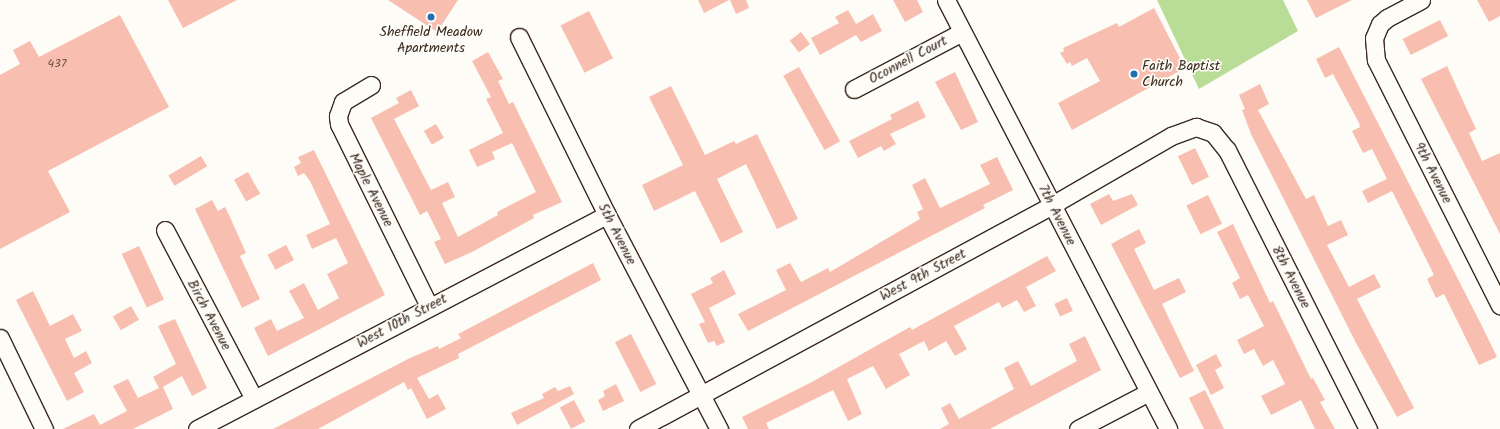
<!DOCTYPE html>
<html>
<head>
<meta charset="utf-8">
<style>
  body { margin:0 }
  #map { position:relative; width:1500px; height:429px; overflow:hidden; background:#fdfcf7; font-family:Kalam,sans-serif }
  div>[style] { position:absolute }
  .green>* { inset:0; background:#b9dd97 }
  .building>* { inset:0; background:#f8bfb0; transform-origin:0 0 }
  .roads { filter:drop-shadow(1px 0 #3b2a1e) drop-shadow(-1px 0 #3b2a1e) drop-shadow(0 1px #3b2a1e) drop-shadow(0 -1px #3b2a1e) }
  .minor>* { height:17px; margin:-8.5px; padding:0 8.5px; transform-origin:8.5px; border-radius:8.5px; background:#fdfcf7 }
  .dots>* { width:11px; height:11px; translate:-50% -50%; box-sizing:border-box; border:2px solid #fdfcf7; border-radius:50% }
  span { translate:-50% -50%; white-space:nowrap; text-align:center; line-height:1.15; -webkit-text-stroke:3.5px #fdfcf7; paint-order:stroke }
  .number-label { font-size:12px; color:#6a4f42 }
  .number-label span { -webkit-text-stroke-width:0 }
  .poi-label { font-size:14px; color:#3b2a1e }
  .left { translate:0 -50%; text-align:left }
  .street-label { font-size:14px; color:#3b2a1e }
</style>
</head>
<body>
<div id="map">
  <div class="green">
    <i style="clip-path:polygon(1157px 0,1283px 0,1298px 31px,1199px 89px)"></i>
  </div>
  <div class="building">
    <i style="clip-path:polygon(168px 0,237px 0,183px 28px)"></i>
    <i style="clip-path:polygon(388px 0,458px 0,437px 32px)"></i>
    <i style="clip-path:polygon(698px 0,729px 0,704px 13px)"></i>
    <i style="clip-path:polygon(730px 0,746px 0,749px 8px,736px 14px)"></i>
    <i style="clip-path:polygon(893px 0,917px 0,923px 12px,905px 22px)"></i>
    <i style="clip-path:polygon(1307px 0,1352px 0,1316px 18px)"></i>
    <i style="clip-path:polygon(1477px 0,1500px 0,1500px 16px,1489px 22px)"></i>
    <i style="clip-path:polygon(1154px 8px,1185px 68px,1072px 130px,1058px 103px,1100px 81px,1087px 58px,1072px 66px,1070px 62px,1067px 64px,1060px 53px,1064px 51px,1063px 48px,1117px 23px,1119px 27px)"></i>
    <i style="clip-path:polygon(848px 10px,856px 24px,873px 14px,882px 31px,861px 42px,856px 35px,820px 55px,811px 38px,839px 23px,835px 17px)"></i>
    <i style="left:589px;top:11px;width:53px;height:32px;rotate:63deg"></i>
    <i style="clip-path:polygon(120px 15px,169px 107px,48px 171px,70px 212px,0 249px,0 75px,20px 64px,13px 50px,30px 41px,39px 57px)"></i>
    <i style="left:1440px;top:20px;width:18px;height:42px;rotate:63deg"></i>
    <i style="left:801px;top:32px;width:15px;height:14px;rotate:53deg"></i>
    <i style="clip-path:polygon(1339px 47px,1481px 324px,1497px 357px,1479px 365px,1444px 294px,1436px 298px,1427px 279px,1434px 275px,1392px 191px,1368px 203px,1362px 191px,1387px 179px,1372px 149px,1363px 153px,1352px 131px,1360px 127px,1359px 123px,1333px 74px,1325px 78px,1316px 59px)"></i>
    <i style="clip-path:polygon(488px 52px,503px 79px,498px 81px,509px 104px,513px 102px,562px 202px,533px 215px,534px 218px,472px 252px,445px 264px,434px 242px,441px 239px,427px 211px,420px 215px,371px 118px,399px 103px,396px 98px,411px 90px,419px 106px,394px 119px,431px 190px,448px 182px,455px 197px,442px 203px,458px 237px,498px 215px,497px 212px,536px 192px,512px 143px,492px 152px,495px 159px,477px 167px,469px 150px,503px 133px,486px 99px,491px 97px,472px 61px)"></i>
    <i style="clip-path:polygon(1447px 66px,1476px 129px,1469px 133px,1482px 161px,1500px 153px,1500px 234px,1421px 79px)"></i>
    <i style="left:799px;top:67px;width:85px;height:18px;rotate:61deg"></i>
    <i style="clip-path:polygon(955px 72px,978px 122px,961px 130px,935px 82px)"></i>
    <i style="clip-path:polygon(1260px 84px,1269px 104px,1258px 110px,1306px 199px,1314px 195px,1328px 226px,1341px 220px,1348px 235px,1327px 245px,1349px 287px,1374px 274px,1381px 287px,1357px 299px,1414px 408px,1397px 417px,1356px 343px,1251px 134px,1242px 110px,1245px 109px,1239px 95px)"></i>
    <i style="clip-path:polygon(671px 86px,705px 155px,734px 141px,736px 144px,757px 134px,798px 219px,777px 229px,746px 164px,717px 179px,743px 232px,721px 243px,695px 191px,654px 211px,642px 185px,683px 165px,649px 97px)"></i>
    <i style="clip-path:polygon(918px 101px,926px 117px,890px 134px,896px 144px,884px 151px,881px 146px,858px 158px,849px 141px,892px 119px,890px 115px)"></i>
    <i style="left:436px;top:124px;width:16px;height:14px;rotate:60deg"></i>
    <i style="left:1195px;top:148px;width:32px;height:19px;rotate:64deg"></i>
    <i style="clip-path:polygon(314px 150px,385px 295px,268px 356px,254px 328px,271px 319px,277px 331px,304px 318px,289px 291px,304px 283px,318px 310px,339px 298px,327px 274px,348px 263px,336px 238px,312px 249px,306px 235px,330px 224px,310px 181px,304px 173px,298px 176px,294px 167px,301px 163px,298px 157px)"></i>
    <i style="left:201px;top:156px;width:12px;height:38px;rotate:59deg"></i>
    <i style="clip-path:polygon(997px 157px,1013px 190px,983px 205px,985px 208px,748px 331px,738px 314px,786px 290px,776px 270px,790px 263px,801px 282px,828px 268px,830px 272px,920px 219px,917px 212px,923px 209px,912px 185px,925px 178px,940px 208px,990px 184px,980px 165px)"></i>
    <i style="left:248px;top:172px;width:25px;height:16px;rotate:61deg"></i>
    <i style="clip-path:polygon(1109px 194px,1113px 201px,1132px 194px,1138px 205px,1101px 225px,1090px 204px)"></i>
    <i style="left:1208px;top:195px;width:32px;height:24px;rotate:64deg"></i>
    <i style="clip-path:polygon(212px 200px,218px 211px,225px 207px,230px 217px,246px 253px,240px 256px,260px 299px,242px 308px,195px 209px)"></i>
    <i style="clip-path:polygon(1233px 224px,1270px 303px,1273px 301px,1311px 379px,1313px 378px,1325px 400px,1320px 402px,1335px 429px,1315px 429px,1301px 400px,1271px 415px,1261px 396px,1285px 384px,1273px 360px,1263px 366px,1254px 349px,1244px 354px,1237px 340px,1264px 326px,1248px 295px,1240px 299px,1232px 283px,1240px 278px,1217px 232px)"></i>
    <i style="clip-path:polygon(1139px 229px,1146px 243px,1134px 249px,1154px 290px,1179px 278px,1186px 292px,1162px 304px,1194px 371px,1180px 378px,1111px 244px)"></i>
    <i style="left:286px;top:245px;width:17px;height:21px;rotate:62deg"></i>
    <i style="left:139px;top:246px;width:59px;height:19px;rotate:65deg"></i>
    <i style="clip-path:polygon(1047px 256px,1056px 271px,1026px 287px,1036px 306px,1024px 312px,1017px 300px,1002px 308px,999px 302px,954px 326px,967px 349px,955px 356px,946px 341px,929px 351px,924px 341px,899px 354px,910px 375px,886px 389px,873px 366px,847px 379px,862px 414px,848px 421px,833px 390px,766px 423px,769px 429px,748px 429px,742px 417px,810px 383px,910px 327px,912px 330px)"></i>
    <i style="clip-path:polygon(593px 263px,601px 280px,458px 354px,459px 358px,417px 378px,429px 399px,438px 394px,446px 409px,427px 419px,411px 388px,408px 390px,404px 382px,318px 429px,273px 429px,410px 358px,438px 346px,439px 349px,461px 338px,458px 334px)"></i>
    <i style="clip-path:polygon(724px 270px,736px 294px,709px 308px,725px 342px,717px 346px,714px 341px,708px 343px,699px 324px,705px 322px,691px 294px,713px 283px,710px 278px)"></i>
    <i style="clip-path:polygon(33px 291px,50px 326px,73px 314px,82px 331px,65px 339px,74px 358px,86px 351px,92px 363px,74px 373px,84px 392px,67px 401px,16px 300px)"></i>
    <i style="left:1067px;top:298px;width:14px;height:14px;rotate:65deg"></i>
    <i style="left:131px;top:306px;width:16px;height:21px;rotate:60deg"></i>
    <i style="clip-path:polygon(175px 319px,207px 388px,192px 396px,182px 376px,163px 387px,173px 409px,133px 429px,63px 429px,94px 414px,100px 425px,127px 411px,113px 386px,128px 379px,138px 398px,159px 388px,153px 377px,176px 364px,158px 326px)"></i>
    <i style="left:631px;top:334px;width:56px;height:18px;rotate:63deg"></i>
    <i style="clip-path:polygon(1085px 336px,1101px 370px,990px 429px,940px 429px,949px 424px,941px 408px,950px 403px,959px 419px,1014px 389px,1004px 368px,1018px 361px,1031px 386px,1077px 361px,1069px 344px)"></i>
    <i style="clip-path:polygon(1216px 354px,1222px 366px,1215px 370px,1224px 388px,1211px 395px,1196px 365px)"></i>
    <i style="clip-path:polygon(616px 384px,624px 401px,603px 411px,598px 400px,605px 396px,603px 391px)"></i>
    <i style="clip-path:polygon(570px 386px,574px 394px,517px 425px,511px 413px,544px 398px,542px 394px,555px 387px,558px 391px)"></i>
    <i style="clip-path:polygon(1205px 390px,1224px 429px,1204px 429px,1189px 398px)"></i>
    <i style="left:574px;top:400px;width:24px;height:16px;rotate:62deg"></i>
  </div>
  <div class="roads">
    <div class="minor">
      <i style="left:946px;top:0;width:483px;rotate:62.6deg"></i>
      <i style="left:1421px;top:0;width:38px;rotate:152deg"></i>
      <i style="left:1387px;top:18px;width:9px;rotate:139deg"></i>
      <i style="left:1380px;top:24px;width:15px;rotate:113deg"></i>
      <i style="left:1374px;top:38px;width:22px;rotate:85deg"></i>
      <i style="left:1376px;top:60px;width:275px;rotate:63.2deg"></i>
      <i style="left:519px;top:37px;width:199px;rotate:63.7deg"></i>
      <i style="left:607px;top:215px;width:242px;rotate:62.4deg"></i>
      <i style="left:371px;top:85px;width:33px;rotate:149deg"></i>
      <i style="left:343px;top:102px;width:15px;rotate:110deg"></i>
      <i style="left:338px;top:116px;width:8px;rotate:83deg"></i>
      <i style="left:339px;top:124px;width:203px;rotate:63.7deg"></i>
      <i style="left:854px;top:89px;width:122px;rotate:-27.8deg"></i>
      <i style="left:165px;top:230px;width:191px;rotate:62.2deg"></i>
      <i style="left:0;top:338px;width:101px;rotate:64.2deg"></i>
      <i style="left:197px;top:429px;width:462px;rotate:-27.6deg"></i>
      <i style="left:638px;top:429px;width:471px;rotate:-28.4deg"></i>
      <i style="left:1052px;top:205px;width:138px;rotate:-30.1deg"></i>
      <i style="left:1171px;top:136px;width:27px;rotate:-20deg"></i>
      <i style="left:1196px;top:127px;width:18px;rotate:19deg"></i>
      <i style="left:1213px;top:133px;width:22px;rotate:51deg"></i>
      <i style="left:1227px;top:150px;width:313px;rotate:63.2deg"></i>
      <i style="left:1078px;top:429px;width:80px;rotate:-27.5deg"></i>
    </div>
  </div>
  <div class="dots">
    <i style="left:431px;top:17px;background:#1f6fb2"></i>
    <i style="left:1134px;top:74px;background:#1f6fb2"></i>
  </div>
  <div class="number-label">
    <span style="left:57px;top:64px">437</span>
  </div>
  <div class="poi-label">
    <span style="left:431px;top:40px">Sheffield Meadow<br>Apartments</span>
    <span class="left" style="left:1142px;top:74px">Faith Baptist<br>Church</span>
  </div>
  <div class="street-label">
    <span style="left:908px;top:60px;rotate:-28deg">Oconnell Court</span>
    <span style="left:1433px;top:173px;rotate:63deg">9th Avenue</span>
    <span style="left:371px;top:190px;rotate:63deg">Maple Avenue</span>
    <span style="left:1057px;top:215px;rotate:63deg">7th Avenue</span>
    <span style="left:617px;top:234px;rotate:63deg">5th Avenue</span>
    <span style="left:923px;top:275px;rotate:-28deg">West 9th Street</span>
    <span style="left:1291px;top:277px;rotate:63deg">8th Avenue</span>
    <span style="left:209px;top:315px;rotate:62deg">Birch Avenue</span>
    <span style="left:402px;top:321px;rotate:-28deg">West 10th Street</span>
  </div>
</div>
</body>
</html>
